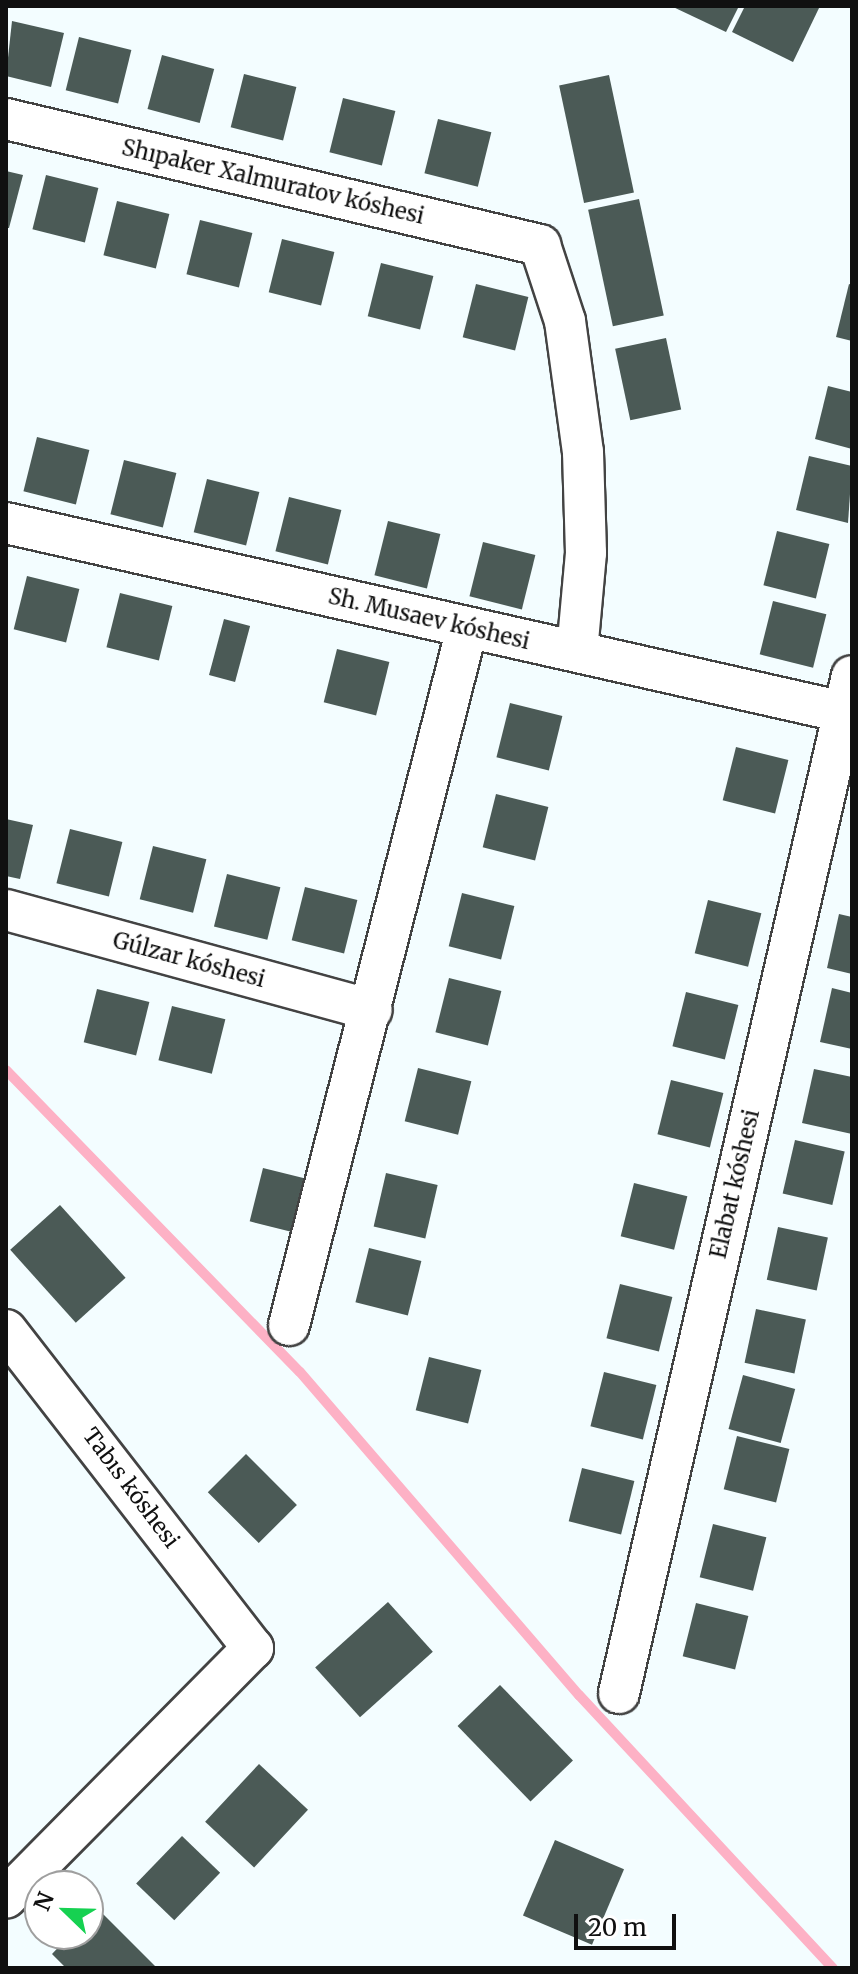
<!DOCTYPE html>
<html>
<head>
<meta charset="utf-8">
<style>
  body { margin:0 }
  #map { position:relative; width:858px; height:1974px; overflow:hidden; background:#f3fdff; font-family:Merriweather,serif }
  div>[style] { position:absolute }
  .stream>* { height:10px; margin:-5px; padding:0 5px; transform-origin:5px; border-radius:5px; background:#fdb1c5 }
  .building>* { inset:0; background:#4b5a56; transform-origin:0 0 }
  .roads { filter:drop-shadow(2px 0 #434343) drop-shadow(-2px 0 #434343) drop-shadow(0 2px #434343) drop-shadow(0 -2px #434343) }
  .minor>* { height:40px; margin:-20px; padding:0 20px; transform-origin:20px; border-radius:20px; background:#fff }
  span { translate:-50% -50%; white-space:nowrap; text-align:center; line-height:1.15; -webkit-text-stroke:8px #fff; paint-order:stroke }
  .street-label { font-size:22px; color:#101010 }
  .frame { position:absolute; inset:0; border:8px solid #101010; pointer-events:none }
  .north { position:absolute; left:24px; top:1870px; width:80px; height:80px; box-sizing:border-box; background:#fff; border:2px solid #9f9f9f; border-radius:50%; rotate:293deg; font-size:22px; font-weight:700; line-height:32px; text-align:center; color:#101010 }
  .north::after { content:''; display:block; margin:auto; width:28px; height:36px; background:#16d151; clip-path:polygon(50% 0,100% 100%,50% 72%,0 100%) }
  .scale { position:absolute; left:574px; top:1914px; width:102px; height:36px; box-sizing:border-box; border:4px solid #101010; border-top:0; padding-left:10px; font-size:24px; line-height:28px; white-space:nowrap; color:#101010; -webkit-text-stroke:6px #fff; paint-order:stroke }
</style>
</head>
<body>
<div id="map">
  <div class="stream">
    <i style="left:6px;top:1070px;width:421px;rotate:45.8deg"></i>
    <i style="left:300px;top:1372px;width:427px;rotate:49.2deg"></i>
    <i style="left:579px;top:1695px;width:373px;rotate:47.1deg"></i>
  </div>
  <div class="building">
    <i style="clip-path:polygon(671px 6px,739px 6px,726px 32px)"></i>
    <i style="clip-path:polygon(745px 6px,820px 6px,793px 62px,732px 32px)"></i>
    <i style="clip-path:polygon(12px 21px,64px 33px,51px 87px,6px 76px)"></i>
    <i style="left:79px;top:37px;width:54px;height:55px;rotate:14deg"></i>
    <i style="left:162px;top:55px;width:54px;height:56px;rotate:15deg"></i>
    <i style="left:244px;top:74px;width:54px;height:55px;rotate:14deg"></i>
    <i style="left:609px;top:75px;width:120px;height:51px;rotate:78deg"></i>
    <i style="left:343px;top:98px;width:54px;height:56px;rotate:14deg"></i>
    <i style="left:438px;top:119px;width:55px;height:56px;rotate:14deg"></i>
    <i style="clip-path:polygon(6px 171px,23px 175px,9px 228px,6px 228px)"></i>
    <i style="left:46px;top:175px;width:54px;height:56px;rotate:14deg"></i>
    <i style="left:639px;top:199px;width:119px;height:52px;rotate:78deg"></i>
    <i style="left:117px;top:201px;width:54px;height:56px;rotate:14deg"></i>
    <i style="left:200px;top:220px;width:54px;height:56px;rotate:14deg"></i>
    <i style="left:282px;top:239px;width:54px;height:55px;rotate:14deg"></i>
    <i style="left:381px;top:263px;width:54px;height:55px;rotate:14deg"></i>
    <i style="left:476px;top:284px;width:54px;height:55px;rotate:14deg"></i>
    <i style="clip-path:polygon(849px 284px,852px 285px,852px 341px,836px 337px)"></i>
    <i style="left:666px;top:338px;width:73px;height:52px;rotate:78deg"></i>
    <i style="clip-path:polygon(828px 386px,852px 392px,852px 449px,815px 439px)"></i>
    <i style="left:37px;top:437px;width:54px;height:56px;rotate:14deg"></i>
    <i style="clip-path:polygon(809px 456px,852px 466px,848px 523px,796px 510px)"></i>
    <i style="left:124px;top:460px;width:54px;height:56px;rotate:14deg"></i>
    <i style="left:207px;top:479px;width:54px;height:55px;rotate:14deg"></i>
    <i style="left:289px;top:497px;width:54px;height:56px;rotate:14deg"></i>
    <i style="left:388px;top:521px;width:54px;height:56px;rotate:14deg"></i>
    <i style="left:777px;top:531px;width:54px;height:56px;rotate:14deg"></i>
    <i style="left:483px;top:542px;width:54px;height:56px;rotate:14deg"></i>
    <i style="left:27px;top:576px;width:54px;height:55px;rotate:14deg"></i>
    <i style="left:120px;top:593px;width:54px;height:56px;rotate:14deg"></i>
    <i style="left:773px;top:601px;width:55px;height:55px;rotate:14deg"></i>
    <i style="left:224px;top:619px;width:27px;height:58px;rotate:15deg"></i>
    <i style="left:337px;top:649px;width:54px;height:55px;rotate:14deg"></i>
    <i style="left:510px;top:703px;width:54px;height:56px;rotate:14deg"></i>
    <i style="left:736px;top:747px;width:54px;height:55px;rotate:14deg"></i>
    <i style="left:496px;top:794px;width:54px;height:55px;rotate:14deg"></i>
    <i style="clip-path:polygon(6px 819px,33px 825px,20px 879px,6px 876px)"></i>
    <i style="left:70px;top:829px;width:54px;height:56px;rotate:14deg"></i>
    <i style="left:153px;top:846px;width:55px;height:55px;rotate:14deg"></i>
    <i style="left:227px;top:874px;width:55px;height:54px;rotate:14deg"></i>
    <i style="left:305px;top:887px;width:54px;height:55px;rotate:14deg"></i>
    <i style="left:462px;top:893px;width:54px;height:55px;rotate:14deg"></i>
    <i style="left:708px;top:900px;width:55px;height:55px;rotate:14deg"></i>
    <i style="clip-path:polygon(839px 914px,852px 917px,852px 974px,827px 968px)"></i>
    <i style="left:449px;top:978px;width:54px;height:56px;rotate:14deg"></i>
    <i style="clip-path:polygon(832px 988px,852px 993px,852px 1049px,820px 1042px)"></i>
    <i style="left:97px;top:989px;width:54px;height:55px;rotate:14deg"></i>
    <i style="left:686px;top:992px;width:54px;height:56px;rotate:14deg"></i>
    <i style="left:172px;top:1006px;width:55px;height:56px;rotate:14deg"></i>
    <i style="left:418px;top:1068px;width:55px;height:55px;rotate:14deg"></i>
    <i style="clip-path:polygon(814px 1069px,852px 1077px,852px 1134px,802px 1123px)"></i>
    <i style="left:671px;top:1080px;width:54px;height:56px;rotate:14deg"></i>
    <i style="left:795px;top:1140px;width:51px;height:55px;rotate:13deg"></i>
    <i style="left:263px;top:1168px;width:54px;height:55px;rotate:14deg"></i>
    <i style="left:386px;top:1173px;width:53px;height:55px;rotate:13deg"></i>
    <i style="left:634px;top:1183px;width:55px;height:55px;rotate:14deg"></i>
    <i style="left:60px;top:1205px;width:98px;height:67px;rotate:48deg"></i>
    <i style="left:778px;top:1227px;width:51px;height:54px;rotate:12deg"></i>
    <i style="left:369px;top:1248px;width:54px;height:56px;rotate:14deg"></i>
    <i style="left:620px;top:1284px;width:54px;height:56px;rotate:14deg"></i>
    <i style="left:756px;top:1309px;width:51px;height:55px;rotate:12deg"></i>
    <i style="left:429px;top:1357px;width:54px;height:55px;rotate:14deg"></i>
    <i style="left:604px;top:1372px;width:54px;height:56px;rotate:14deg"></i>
    <i style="left:743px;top:1375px;width:54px;height:56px;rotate:15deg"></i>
    <i style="left:737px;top:1436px;width:54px;height:55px;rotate:14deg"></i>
    <i style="left:246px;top:1454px;width:72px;height:54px;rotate:45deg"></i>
    <i style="left:582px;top:1468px;width:54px;height:55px;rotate:14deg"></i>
    <i style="left:713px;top:1524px;width:55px;height:55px;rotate:14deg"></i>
    <i style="left:388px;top:1602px;width:67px;height:98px;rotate:48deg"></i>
    <i style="left:696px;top:1603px;width:54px;height:55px;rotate:14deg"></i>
    <i style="left:500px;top:1685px;width:105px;height:59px;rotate:46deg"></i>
    <i style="left:259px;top:1764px;width:67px;height:79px;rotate:43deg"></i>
    <i style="left:182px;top:1836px;width:53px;height:66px;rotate:44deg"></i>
    <i style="left:555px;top:1840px;width:75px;height:82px;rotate:23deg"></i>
    <i style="clip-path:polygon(97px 1908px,157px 1968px,66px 1968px,52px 1954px,71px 1934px,88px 1934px,88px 1917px)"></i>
  </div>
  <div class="roads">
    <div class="minor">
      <i style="left:6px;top:119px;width:549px;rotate:13.28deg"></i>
      <i style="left:540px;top:245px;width:80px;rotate:71.8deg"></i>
      <i style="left:565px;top:321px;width:132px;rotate:82.2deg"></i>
      <i style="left:583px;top:452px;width:101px;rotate:88.3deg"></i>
      <i style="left:586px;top:553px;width:99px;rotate:95.2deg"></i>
      <i style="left:6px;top:523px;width:867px;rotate:12.72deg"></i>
      <i style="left:6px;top:910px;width:379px;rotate:15.3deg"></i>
      <i style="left:289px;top:1325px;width:719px;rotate:-75.67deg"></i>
      <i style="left:6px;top:1330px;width:403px;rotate:52.2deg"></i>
      <i style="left:253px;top:1648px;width:351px;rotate:134.7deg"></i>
      <i style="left:619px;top:1693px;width:1043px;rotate:-77.1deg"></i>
    </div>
  </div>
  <div class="street-label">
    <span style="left:273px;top:182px;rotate:13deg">Shıpaker Xalmuratov kóshesi</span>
    <span style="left:429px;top:619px;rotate:13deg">Sh. Musaev kóshesi</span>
    <span style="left:189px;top:960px;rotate:15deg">Gúlzar kóshesi</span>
    <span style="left:735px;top:1184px;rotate:-77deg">Elabat kóshesi</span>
    <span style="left:131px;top:1488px;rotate:53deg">Tabıs kóshesi</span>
  </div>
  <div class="frame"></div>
  <div class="north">N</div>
  <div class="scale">20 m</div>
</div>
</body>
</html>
